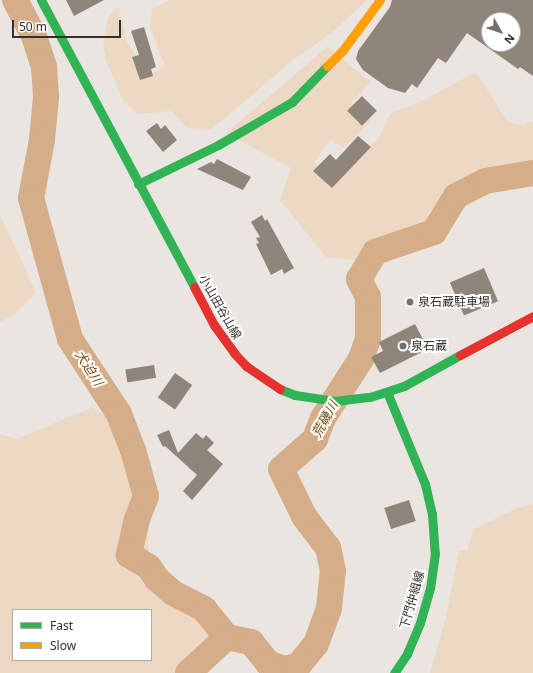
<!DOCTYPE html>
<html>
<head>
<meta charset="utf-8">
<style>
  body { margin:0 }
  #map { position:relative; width:533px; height:673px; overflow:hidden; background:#eae5e0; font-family:"Noto Sans","Noto Sans JP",sans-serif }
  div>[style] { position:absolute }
  .green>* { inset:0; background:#edd8c4 }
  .river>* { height:26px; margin:-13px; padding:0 13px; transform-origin:13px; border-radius:13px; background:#d5ad88 }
  .building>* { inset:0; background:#8f857b; transform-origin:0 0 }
  .fast>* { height:9px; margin:-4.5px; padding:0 4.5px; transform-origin:4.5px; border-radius:4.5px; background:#30b455 }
  .slow>* { height:9px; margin:-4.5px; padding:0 4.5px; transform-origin:4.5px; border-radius:4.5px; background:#ff9f0a }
  .jam>* { height:9px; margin:-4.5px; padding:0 4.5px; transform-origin:4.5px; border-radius:4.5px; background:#e5322d }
  .dots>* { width:11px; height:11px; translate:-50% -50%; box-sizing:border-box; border:2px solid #fff; border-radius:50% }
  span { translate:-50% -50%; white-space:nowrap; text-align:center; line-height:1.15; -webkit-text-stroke:4px #fff; paint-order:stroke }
  .poi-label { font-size:12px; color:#33302d }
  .left { translate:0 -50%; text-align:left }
  .street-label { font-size:12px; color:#33302d }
  .water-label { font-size:13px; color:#7d4808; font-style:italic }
  .legend { position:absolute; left:12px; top:609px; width:140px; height:52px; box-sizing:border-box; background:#fff; border:1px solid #adacab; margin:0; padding:5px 7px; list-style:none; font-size:12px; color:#33302d }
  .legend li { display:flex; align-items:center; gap:8px; height:20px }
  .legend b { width:20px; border:1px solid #adacab }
  .north { position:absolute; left:481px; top:12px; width:40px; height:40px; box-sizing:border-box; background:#fff; border:1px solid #adacab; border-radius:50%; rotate:129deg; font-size:11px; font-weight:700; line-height:16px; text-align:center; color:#33302d }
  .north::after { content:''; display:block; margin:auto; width:14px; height:18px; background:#736f6c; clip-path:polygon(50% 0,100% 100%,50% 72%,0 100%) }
  .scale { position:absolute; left:12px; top:20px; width:109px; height:18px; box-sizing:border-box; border:2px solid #33302d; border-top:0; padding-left:5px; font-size:12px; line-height:14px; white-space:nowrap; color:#33302d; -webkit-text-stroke:3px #fff; paint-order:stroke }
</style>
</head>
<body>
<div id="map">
  <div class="green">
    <i style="clip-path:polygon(170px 0,367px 0,332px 33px,294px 59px,212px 129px,187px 128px,172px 111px,138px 114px,123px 100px,106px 61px,103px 42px,108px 18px,118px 6px,127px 42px,149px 75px,165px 66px,150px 27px,152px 9px)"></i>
    <i style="clip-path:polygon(327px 47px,371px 82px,351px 103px,371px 121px,343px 148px,330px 140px,314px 163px,336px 179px,378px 139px,390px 114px,426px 99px,476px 72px,508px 122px,523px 126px,533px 121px,533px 165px,502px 178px,455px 204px,406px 245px,368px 262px,326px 257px,280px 200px,291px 168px,226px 133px)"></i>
    <i style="clip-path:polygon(0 214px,36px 293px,14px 315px,0 322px)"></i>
    <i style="clip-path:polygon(evenodd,93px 407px,143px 445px,151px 473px,148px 550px,172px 587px,214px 606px,224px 621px,221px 640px,176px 673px,0 673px,0 434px,17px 439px,93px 407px,13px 610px,151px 610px,151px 660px,13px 660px,13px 610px)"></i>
    <i style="clip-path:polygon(533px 504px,533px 673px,430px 673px,446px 617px,459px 551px,467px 550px,473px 530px,517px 508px)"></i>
  </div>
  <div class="river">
    <i style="left:15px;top:0;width:41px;rotate:62.2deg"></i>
    <i style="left:34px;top:36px;width:33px;rotate:72deg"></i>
    <i style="left:44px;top:67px;width:30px;rotate:86deg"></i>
    <i style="left:46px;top:97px;width:43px;rotate:95.3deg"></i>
    <i style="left:42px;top:140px;width:59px;rotate:100.7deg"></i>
    <i style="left:31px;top:198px;width:146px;rotate:74.5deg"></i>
    <i style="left:70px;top:339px;width:90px;rotate:56.8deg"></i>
    <i style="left:119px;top:414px;width:39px;rotate:69deg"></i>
    <i style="left:133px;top:450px;width:48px;rotate:74.2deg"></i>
    <i style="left:146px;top:496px;width:25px;rotate:111deg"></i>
    <i style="left:137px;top:519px;width:37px;rotate:103deg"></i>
    <i style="left:129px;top:555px;width:23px;rotate:31deg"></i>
    <i style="left:149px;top:567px;width:14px;rotate:56deg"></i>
    <i style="left:157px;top:579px;width:21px;rotate:41deg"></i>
    <i style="left:173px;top:593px;width:35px;rotate:27deg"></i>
    <i style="left:204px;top:609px;width:36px;rotate:51deg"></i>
    <i style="left:227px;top:637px;width:25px;rotate:12deg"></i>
    <i style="left:251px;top:642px;width:27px;rotate:51deg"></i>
    <i style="left:268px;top:663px;width:17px;rotate:21deg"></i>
    <i style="left:284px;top:669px;width:14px;rotate:-12deg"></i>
    <i style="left:298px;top:666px;width:28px;rotate:-51deg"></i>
    <i style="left:316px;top:644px;width:38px;rotate:-70deg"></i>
    <i style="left:329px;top:608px;width:37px;rotate:-84deg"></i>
    <i style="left:333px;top:571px;width:24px;rotate:-102deg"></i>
    <i style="left:328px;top:548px;width:40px;rotate:-127deg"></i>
    <i style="left:304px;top:516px;width:52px;rotate:-116.1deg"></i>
    <i style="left:281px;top:469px;width:45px;rotate:-41.4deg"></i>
    <i style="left:315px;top:439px;width:22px;rotate:-69deg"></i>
    <i style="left:323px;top:418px;width:70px;rotate:-57.2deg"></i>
    <i style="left:361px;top:359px;width:21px;rotate:-71deg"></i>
    <i style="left:368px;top:339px;width:42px;rotate:-90deg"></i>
    <i style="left:368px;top:297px;width:20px;rotate:-117deg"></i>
    <i style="left:359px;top:279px;width:31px;rotate:-59deg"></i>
    <i style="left:375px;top:252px;width:62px;rotate:-18.7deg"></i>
    <i style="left:434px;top:232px;width:42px;rotate:-58.6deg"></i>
    <i style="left:456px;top:196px;width:33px;rotate:-27deg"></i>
    <i style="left:485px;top:181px;width:49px;rotate:-9.5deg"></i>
    <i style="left:188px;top:673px;width:53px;rotate:-42.7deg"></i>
  </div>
  <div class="building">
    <i style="clip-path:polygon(66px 0,104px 0,74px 16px)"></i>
    <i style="clip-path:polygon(evenodd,392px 0,533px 0,533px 76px,520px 67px,518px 69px,467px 33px,446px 63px,438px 58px,417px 88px,412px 84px,405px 93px,388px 88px,363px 70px,356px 59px,358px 51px,390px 7px,392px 0,489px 20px,513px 20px,513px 44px,489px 44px,489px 20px)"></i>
    <i style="clip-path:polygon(144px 27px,156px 67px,151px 69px,153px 76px,140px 80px,132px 57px,139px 55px,131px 31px)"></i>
    <i style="left:362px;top:96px;width:21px;height:21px;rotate:45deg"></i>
    <i style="clip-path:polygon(157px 123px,161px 129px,165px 125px,177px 140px,163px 152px,146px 131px)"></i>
    <i style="clip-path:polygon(358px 136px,371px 147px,332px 188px,313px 171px,330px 154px,336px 160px)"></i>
    <i style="clip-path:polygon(217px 159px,251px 177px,243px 190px,197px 169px,211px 162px,214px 164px)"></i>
    <i style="clip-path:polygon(262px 215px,265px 221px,267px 219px,294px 268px,284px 274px,282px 269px,271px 275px,256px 244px,259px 243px,256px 238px,260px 237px,251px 222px)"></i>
    <i style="left:484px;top:268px;width:36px;height:37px;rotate:67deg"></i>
    <i style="clip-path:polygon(415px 324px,428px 349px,380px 373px,371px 357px,383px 351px,379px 342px)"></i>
    <i style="left:154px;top:365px;width:13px;height:29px;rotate:81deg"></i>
    <i style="left:175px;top:373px;width:21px;height:30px;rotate:35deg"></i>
    <i style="clip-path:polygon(169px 430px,178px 453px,196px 433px,203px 439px,206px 435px,214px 443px,207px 450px,223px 464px,192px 500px,183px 491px,197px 475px,165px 446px,163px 447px,157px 435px)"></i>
    <i style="left:409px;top:500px;width:22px;height:26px;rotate:72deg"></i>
  </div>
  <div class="fast">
    <i style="left:41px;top:0;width:325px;rotate:61.9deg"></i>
    <i style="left:138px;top:184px;width:89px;rotate:-26deg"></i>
    <i style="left:218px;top:145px;width:86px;rotate:-30.2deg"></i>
    <i style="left:292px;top:102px;width:50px;rotate:-45.8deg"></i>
    <i style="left:280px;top:389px;width:16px;rotate:22deg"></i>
    <i style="left:295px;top:395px;width:40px;rotate:8.5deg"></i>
    <i style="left:335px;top:401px;width:35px;rotate:-7deg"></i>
    <i style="left:370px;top:397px;width:36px;rotate:-18deg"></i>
    <i style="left:404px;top:386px;width:64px;rotate:-29deg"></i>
    <i style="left:387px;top:392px;width:100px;rotate:67.6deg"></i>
    <i style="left:425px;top:484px;width:31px;rotate:77deg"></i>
    <i style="left:432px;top:514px;width:39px;rotate:86deg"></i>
    <i style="left:435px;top:553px;width:35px;rotate:98deg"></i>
    <i style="left:430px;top:588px;width:36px;rotate:106deg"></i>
    <i style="left:420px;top:623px;width:34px;rotate:113deg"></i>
    <i style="left:407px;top:654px;width:23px;rotate:124deg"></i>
  </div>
  <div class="slow">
    <i style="left:327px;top:66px;width:23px;rotate:-45deg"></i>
    <i style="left:343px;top:50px;width:62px;rotate:-53.5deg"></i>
  </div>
  <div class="jam">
    <i style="left:194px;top:287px;width:43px;rotate:62.2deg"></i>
    <i style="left:214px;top:325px;width:34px;rotate:54deg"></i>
    <i style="left:234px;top:353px;width:18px;rotate:47deg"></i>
    <i style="left:246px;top:366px;width:41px;rotate:34.1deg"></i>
    <i style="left:460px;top:355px;width:83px;rotate:-28.1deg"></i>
  </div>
  <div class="dots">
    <i style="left:410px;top:302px;background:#736f6c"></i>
    <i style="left:403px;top:346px;background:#736f6c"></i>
  </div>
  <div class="poi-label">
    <span class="left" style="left:418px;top:302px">泉石蔵駐車場</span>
    <span class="left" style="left:411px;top:346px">泉石蔵</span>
  </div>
  <div class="street-label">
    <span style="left:220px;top:307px;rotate:60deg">小山田谷山線</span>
    <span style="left:412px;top:600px;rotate:-74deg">下門仲組線</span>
  </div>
  <div class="water-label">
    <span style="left:89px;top:368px;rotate:57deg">犬迫川</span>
    <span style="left:325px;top:419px;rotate:-61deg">荒磯川</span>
  </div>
  <ul class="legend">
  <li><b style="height:5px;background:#30b455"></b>Fast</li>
  <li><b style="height:5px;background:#ff9f0a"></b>Slow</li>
  </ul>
  <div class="north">N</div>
  <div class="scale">50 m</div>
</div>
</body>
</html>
